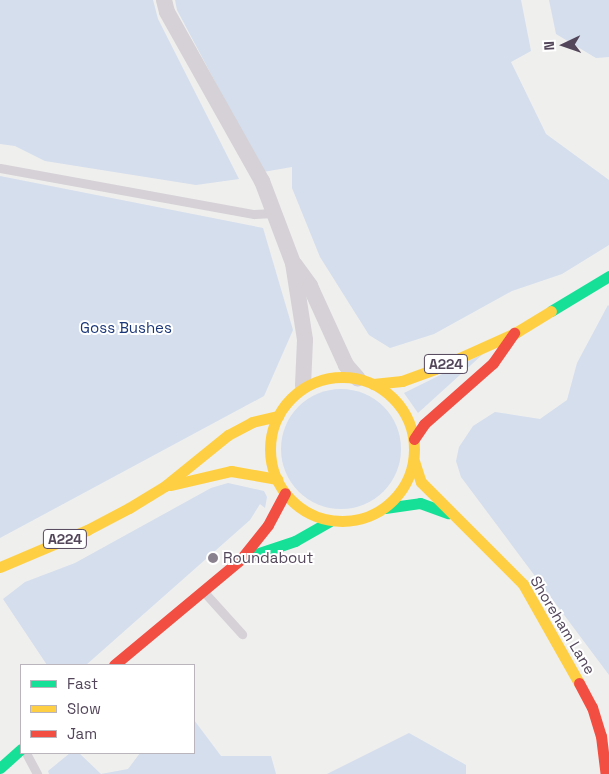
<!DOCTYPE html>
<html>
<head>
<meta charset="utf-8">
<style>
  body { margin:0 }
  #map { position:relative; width:609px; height:774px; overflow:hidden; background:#efefee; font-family:"Space Grotesk",sans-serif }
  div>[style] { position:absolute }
  .green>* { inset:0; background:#d4deed }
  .round { border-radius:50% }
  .lane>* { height:9px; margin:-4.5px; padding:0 4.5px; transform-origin:4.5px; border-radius:4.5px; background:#d5d1d6 }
  .street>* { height:16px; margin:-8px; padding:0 8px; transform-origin:8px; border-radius:8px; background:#d5d1d6 }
  .fast>* { height:11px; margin:-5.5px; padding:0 5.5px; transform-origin:5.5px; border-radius:5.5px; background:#16e098 }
  .slow>* { height:11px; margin:-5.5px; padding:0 5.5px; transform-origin:5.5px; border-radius:5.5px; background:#ffcf43 }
  .slow>.ring { margin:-5.5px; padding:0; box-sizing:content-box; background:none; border:11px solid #ffcf43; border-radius:50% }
  .jam>* { height:11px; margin:-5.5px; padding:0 5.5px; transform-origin:5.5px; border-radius:5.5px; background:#f24e42 }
  .dots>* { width:14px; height:14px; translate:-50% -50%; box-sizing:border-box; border:2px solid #fff; border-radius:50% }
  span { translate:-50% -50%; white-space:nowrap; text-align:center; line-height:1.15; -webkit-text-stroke:4px #fff; paint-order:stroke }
  .shield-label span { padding:1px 4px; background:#fff; border:1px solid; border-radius:4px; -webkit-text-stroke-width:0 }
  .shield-label { font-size:14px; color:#53465a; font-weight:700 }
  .park-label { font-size:15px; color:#1b3778 }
  .poi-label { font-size:15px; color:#53465a }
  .left { translate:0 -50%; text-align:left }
  .street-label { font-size:15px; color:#53465a }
  .legend { position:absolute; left:20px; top:664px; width:175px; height:90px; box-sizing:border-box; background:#fff; border:1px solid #bab5bd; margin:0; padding:6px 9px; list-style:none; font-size:15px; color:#53465a }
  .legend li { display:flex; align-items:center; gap:10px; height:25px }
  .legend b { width:25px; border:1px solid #bab5bd }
  .north { position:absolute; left:539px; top:20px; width:50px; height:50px; -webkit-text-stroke:4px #fff; paint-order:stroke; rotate:267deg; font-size:14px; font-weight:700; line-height:20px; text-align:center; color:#53465a }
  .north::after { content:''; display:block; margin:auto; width:18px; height:22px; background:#53465a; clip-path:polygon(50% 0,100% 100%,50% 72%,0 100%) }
</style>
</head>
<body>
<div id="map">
  <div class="green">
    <i style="clip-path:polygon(0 0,153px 0,158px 19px,239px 179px,196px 185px,45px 161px,15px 146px,0 144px)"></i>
    <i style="clip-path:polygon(175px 0,521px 0,531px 51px,511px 62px,546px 134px,609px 180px,609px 245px,562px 274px,512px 291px,434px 334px,390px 348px,369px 335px,320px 257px,292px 188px,292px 167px,263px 172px,177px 10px)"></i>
    <i style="clip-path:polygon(549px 0,609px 0,609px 57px,596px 58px,556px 34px)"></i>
    <i style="clip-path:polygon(0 176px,263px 228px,293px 330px,264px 396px,0 538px)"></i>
    <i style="clip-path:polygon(608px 305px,609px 306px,609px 675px,461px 477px,456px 461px,459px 447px,473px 426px,495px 412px,540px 419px,567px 400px,577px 363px)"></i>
    <i style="clip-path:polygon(483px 354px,418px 413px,404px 393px)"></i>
    <i class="round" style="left:281px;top:389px;width:120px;height:120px"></i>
    <i style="clip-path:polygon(228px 483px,264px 491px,267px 497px,265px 508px,260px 504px,250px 520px,86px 665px,47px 665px,3px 599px,25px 582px,75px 563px,211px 488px)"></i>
    <i style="clip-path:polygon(194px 720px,221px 756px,271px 756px,276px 774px,49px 774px,48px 771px,70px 753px,79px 753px,101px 774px,128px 769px,140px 753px,194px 753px)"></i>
    <i style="clip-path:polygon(409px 733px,466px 765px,466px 774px,327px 774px)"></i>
  </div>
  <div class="lane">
    <i style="left:0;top:168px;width:258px;rotate:10.3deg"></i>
    <i style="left:254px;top:214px;width:20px;rotate:-3deg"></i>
    <i style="left:204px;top:592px;width:57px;rotate:47.9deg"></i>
    <i style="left:26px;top:753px;width:24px;rotate:62deg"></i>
  </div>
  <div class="street">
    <i style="left:164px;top:0;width:12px;rotate:76deg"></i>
    <i style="left:167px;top:12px;width:194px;rotate:60.7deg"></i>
    <i style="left:262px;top:181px;width:88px;rotate:69.3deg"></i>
    <i style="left:293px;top:263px;width:78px;rotate:81.1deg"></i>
    <i style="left:305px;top:340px;width:46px;rotate:92.5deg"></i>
    <i style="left:295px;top:265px;width:26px;rotate:54deg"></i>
    <i style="left:310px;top:286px;width:87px;rotate:65.5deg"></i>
    <i style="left:346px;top:365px;width:18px;rotate:49deg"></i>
  </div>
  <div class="fast">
    <i style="left:551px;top:311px;width:68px;rotate:-31.1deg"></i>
    <i style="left:385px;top:508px;width:35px;rotate:-8deg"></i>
    <i style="left:420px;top:503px;width:30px;rotate:20deg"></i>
    <i style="left:241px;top:559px;width:57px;rotate:-18.4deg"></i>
    <i style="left:295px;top:541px;width:40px;rotate:-29.7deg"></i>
    <i style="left:0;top:768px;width:28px;rotate:-42deg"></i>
  </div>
  <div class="slow">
    <i class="ring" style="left:270px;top:377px;width:133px;height:133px"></i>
    <i style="left:373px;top:384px;width:29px;rotate:-6deg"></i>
    <i style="left:402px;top:381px;width:35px;rotate:-20deg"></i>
    <i style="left:435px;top:369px;width:88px;rotate:-24.2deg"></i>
    <i style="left:515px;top:333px;width:42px;rotate:-31.4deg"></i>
    <i style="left:414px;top:461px;width:22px;rotate:72deg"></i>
    <i style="left:421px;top:482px;width:144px;rotate:45deg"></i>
    <i style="left:523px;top:584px;width:114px;rotate:60.5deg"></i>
    <i style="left:171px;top:485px;width:62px;rotate:-13.1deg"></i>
    <i style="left:231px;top:471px;width:47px;rotate:9.9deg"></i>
    <i style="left:0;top:567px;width:95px;rotate:-23deg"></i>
    <i style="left:87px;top:530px;width:47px;rotate:-27.6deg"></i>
    <i style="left:129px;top:508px;width:42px;rotate:-31.4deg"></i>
    <i style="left:165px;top:486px;width:81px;rotate:-39deg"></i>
    <i style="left:228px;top:435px;width:27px;rotate:-28deg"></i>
    <i style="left:252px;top:422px;width:27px;rotate:-13deg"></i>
  </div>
  <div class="jam">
    <i style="left:414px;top:439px;width:18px;rotate:-56deg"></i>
    <i style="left:424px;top:424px;width:92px;rotate:-41.5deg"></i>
    <i style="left:493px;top:363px;width:37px;rotate:-55deg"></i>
    <i style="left:114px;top:665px;width:165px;rotate:-39.8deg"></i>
    <i style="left:241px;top:559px;width:43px;rotate:-51.5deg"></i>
    <i style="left:268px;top:525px;width:36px;rotate:-62deg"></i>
    <i style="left:579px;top:683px;width:27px;rotate:62deg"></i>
    <i style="left:592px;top:707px;width:30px;rotate:73deg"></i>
    <i style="left:601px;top:736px;width:38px;rotate:83deg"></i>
  </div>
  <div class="dots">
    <i style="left:213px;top:558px;background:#8a818e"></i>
  </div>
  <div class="shield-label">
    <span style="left:446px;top:364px">A224</span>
    <span style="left:65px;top:539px">A224</span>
  </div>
  <div class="park-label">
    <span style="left:126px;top:328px">Goss Bushes</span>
  </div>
  <div class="poi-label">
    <span class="left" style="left:223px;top:558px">Roundabout</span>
  </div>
  <div class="street-label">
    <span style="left:563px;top:625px;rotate:59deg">Shoreham Lane</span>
  </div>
  <ul class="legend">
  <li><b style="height:6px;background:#16e098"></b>Fast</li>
  <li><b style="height:6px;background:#ffcf43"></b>Slow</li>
  <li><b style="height:6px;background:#f24e42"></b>Jam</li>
  </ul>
  <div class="north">N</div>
</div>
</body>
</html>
